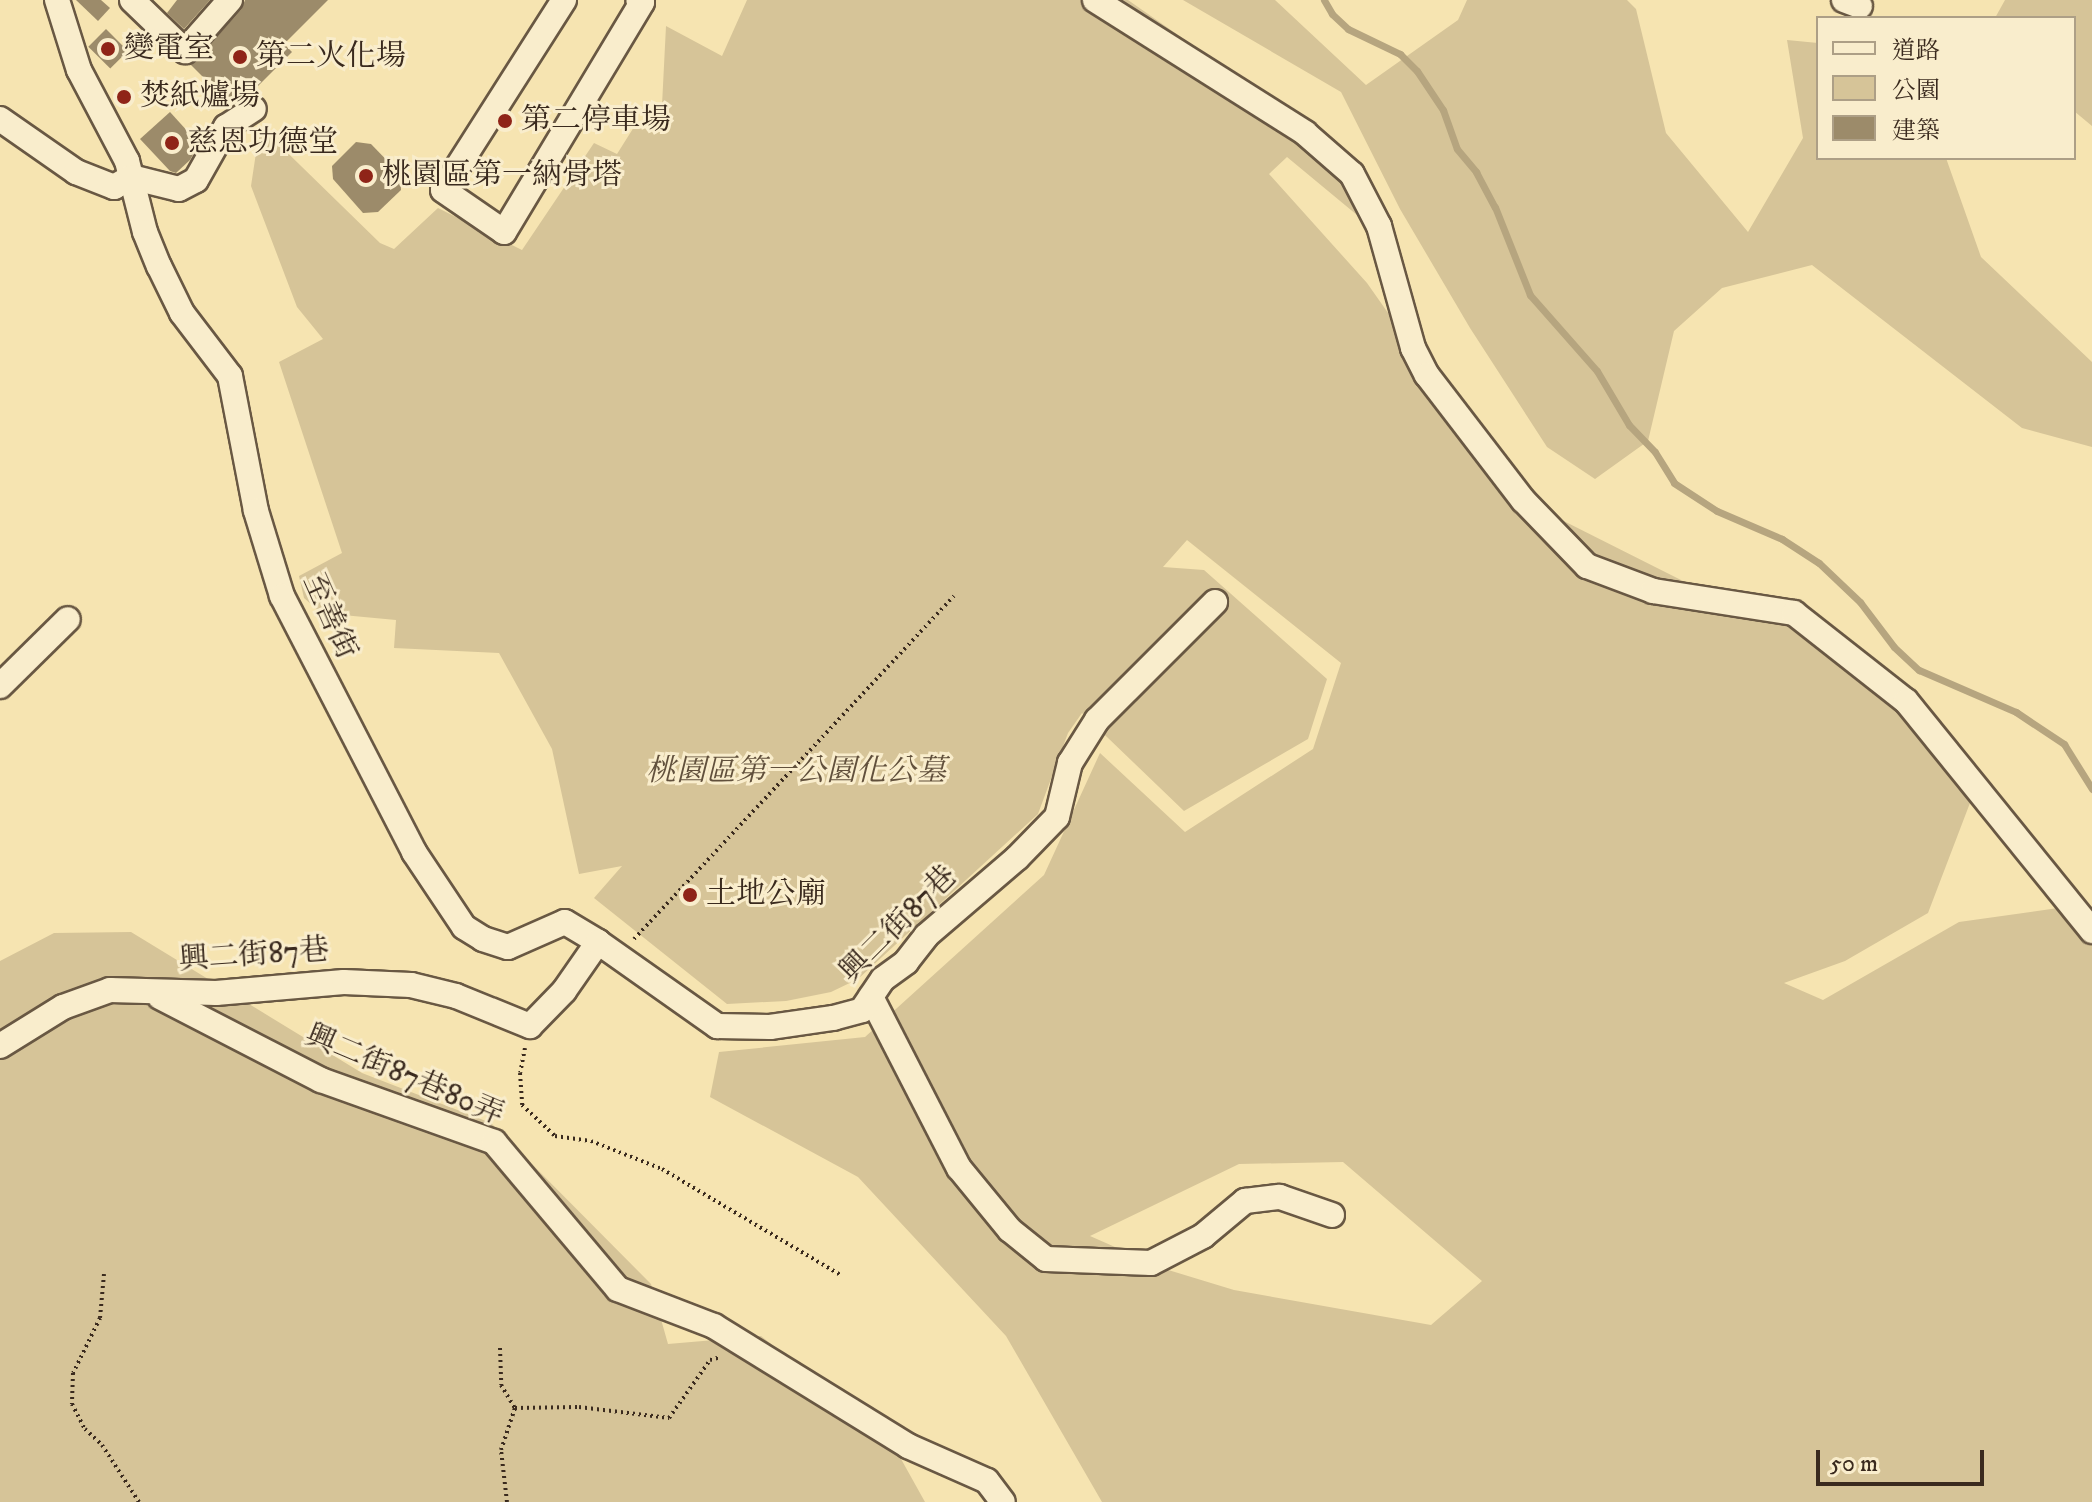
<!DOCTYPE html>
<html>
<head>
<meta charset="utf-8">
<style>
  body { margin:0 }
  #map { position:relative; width:2092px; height:1502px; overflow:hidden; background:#f6e4b1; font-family:"IM FELL DW Pica","Noto Serif TC",serif }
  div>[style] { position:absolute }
  .green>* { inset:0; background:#d6c498 }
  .stream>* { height:7px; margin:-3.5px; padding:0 3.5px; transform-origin:3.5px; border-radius:3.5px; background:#b6a57f }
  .building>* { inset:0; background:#9c8b6a; transform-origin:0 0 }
  .path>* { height:4px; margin-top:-2px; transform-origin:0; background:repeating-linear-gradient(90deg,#3a2a1e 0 2px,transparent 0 6px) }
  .roads { filter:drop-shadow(2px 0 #695843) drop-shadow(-2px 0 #695843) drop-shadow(0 2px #695843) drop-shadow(0 -2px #695843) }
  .minor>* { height:24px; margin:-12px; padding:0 12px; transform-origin:12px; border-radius:12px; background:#f9edcc }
  .dots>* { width:22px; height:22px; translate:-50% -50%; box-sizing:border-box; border:4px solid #f9edcc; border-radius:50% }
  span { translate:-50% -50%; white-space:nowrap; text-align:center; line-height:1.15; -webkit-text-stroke:6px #f9edcc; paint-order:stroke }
  .poi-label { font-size:30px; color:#3a2a1e }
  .left { translate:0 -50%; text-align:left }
  .street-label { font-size:30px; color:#3a2a1e }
  .park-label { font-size:30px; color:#61503c; font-style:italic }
  .legend { position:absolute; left:1816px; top:16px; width:260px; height:144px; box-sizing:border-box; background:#f9edcc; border:2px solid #ad9f86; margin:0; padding:10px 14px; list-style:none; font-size:24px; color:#3a2a1e }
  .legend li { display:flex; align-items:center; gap:16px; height:40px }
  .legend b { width:40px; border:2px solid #ad9f86 }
  .scale { position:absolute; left:1816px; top:1450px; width:168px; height:36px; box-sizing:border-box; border:4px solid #3a2a1e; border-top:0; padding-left:10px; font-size:24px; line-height:28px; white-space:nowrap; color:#3a2a1e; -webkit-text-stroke:6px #f9edcc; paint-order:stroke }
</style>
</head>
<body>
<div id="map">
  <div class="green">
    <i style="clip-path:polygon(evenodd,747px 0,1128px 0,1338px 147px,1357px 215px,1287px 157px,1269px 174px,1367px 283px,1518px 498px,1683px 581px,1833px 635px,1978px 782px,1928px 913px,1845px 961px,1784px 983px,1823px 1000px,1959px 922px,2058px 908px,2092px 932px,2092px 1502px,1102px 1502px,1006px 1336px,858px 1177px,710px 1097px,719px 1052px,865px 1037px,1044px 875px,1100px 753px,1185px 832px,1313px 749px,1341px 663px,1187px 540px,1163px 567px,1204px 570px,1327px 679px,1308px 739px,1184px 811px,1082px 713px,1068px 733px,1038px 814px,858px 979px,831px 992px,786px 1001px,727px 1004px,594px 898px,622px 866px,579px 874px,552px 749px,499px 653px,394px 648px,396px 620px,321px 613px,304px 598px,299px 576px,342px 553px,279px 362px,323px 339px,297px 307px,251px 186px,260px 126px,380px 243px,394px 249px,438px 208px,522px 250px,594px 143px,617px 154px,634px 127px,654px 115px,662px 105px,666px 26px,722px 56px,747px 0,1343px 1162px,1482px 1281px,1431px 1325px,1234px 1290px,1165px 1269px,1090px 1236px,1239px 1164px,1343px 1162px)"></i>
    <i style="clip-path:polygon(1183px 0,1275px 0,1366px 85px,1458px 20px,1467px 0,1627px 0,1636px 9px,1666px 133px,1748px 232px,1803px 138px,1787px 40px,1818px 43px,1818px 158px,1946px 158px,1981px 257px,2092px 362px,2092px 447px,2022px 428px,1812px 265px,1722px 288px,1674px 331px,1648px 441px,1595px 479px,1547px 447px,1470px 328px,1400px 209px,1341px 92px)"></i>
    <i style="clip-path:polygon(2005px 0,2092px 0,2092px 126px,2074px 111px,2074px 18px,1995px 18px)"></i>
    <i style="clip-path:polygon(131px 932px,362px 1073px,491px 1123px,651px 1284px,668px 1344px,761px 1336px,891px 1441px,925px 1502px,0 1502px,0 961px,54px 933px)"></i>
  </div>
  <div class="stream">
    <i style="left:1324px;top:0;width:16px;rotate:60deg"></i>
    <i style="left:1332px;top:14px;width:22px;rotate:43deg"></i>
    <i style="left:1348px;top:29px;width:58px;rotate:25.7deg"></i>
    <i style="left:1400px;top:54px;width:24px;rotate:45deg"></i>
    <i style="left:1417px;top:71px;width:47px;rotate:56.3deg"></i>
    <i style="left:1443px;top:110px;width:41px;rotate:70.3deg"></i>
    <i style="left:1457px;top:149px;width:30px;rotate:50deg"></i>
    <i style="left:1476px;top:172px;width:40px;rotate:62deg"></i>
    <i style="left:1495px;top:207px;width:95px;rotate:68.3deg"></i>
    <i style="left:1530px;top:295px;width:101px;rotate:48.6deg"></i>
    <i style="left:1597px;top:371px;width:63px;rotate:59.3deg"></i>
    <i style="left:1629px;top:425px;width:37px;rotate:46deg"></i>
    <i style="left:1655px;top:452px;width:36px;rotate:58deg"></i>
    <i style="left:1674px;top:483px;width:51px;rotate:33.1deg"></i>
    <i style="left:1717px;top:511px;width:71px;rotate:23.3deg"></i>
    <i style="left:1782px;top:539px;width:44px;rotate:33deg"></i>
    <i style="left:1819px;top:563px;width:57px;rotate:43.6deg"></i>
    <i style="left:1860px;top:602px;width:56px;rotate:52.9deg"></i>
    <i style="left:1894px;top:647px;width:34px;rotate:43deg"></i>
    <i style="left:1919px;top:670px;width:106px;rotate:23.4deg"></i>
    <i style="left:2016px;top:712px;width:58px;rotate:33.7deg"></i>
    <i style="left:2064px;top:744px;width:53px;rotate:58.1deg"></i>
  </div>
  <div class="building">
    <i style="clip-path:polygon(76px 0,101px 0,110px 8px,98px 21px)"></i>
    <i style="clip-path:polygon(177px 0,210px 0,184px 29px,167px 13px)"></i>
    <i style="clip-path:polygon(245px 0,328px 0,284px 44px,292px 52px,249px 95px,232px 106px,191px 65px,241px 10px)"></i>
    <i style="left:106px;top:29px;width:31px;height:25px;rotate:45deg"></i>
    <i style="clip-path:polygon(170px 112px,199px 144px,190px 160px,176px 173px,170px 171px,140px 139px)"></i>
    <i style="clip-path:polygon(356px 142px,371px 144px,400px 174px,401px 190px,378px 212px,363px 213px,333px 179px,332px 166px)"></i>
  </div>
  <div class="path">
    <i style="left:634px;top:939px;width:469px;rotate:-47deg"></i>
    <i style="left:525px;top:1048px;width:25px;rotate:101deg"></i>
    <i style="left:520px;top:1073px;width:32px;rotate:86deg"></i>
    <i style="left:522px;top:1105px;width:45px;rotate:43.2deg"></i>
    <i style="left:555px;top:1136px;width:36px;rotate:8deg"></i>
    <i style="left:591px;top:1141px;width:76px;rotate:21.5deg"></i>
    <i style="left:662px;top:1169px;width:209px;rotate:30.7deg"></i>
    <i style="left:104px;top:1274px;width:44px;rotate:95.2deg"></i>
    <i style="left:100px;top:1318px;width:61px;rotate:116.1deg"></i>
    <i style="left:73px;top:1373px;width:31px;rotate:92deg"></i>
    <i style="left:72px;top:1404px;width:28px;rotate:63deg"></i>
    <i style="left:85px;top:1429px;width:23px;rotate:43deg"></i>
    <i style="left:102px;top:1445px;width:68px;rotate:57deg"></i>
    <i style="left:500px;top:1348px;width:37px;rotate:88deg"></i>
    <i style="left:501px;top:1385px;width:27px;rotate:59deg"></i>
    <i style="left:507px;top:1502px;width:52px;rotate:-96.6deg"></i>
    <i style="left:501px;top:1450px;width:44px;rotate:-71.6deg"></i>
    <i style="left:515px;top:1408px;width:64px;rotate:-0.9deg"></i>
    <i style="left:579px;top:1407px;width:91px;rotate:7deg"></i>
    <i style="left:669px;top:1418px;width:71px;rotate:-54.7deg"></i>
    <i style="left:710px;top:1360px;width:11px;rotate:-15deg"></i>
  </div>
  <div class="roads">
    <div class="minor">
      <i style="left:57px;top:0;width:73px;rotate:72.6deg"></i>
      <i style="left:79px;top:70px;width:103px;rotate:62.2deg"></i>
      <i style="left:127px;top:161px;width:73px;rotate:75.8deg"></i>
      <i style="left:145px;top:232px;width:37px;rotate:68deg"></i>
      <i style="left:159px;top:266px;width:52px;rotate:63.9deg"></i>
      <i style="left:182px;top:313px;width:79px;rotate:52.7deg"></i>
      <i style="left:230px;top:376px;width:137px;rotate:79.1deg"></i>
      <i style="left:256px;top:511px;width:89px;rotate:73deg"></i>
      <i style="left:282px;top:596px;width:288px;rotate:62.7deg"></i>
      <i style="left:414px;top:852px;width:90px;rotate:56.3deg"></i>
      <i style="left:464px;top:927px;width:22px;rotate:32deg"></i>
      <i style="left:483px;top:939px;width:26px;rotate:18deg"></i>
      <i style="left:508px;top:947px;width:62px;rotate:-23.7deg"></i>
      <i style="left:565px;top:922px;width:39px;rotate:31deg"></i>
      <i style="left:132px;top:0;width:74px;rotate:43.9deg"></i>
      <i style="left:185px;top:51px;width:68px;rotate:-48.6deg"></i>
      <i style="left:564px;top:0;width:225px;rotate:122.5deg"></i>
      <i style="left:443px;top:190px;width:74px;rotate:34.5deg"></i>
      <i style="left:504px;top:232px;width:268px;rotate:-59deg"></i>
      <i style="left:642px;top:2px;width:4px;rotate:-153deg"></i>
      <i style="left:1095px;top:0;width:249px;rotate:32.3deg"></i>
      <i style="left:1305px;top:133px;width:62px;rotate:41.1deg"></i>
      <i style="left:1352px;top:174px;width:59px;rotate:62.6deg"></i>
      <i style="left:1379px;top:226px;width:127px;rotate:74.4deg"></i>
      <i style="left:1413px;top:348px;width:30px;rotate:63deg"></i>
      <i style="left:1427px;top:375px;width:158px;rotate:52.5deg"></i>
      <i style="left:1523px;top:500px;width:92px;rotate:45.9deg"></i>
      <i style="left:1587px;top:566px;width:71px;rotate:20.7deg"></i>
      <i style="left:1653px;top:591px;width:143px;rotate:8.9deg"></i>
      <i style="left:1794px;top:613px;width:142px;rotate:38.2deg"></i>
      <i style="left:1906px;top:701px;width:296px;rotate:51deg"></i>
      <i style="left:1844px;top:0;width:17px;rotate:21deg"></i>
      <i style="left:0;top:119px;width:93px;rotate:34.9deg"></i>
      <i style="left:76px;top:172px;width:41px;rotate:21.5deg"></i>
      <i style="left:114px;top:187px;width:20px;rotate:-30deg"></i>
      <i style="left:131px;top:177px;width:49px;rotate:14deg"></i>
      <i style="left:179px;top:189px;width:19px;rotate:-28deg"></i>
      <i style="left:196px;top:180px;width:61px;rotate:-60.5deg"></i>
      <i style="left:226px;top:127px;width:33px;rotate:-33deg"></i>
      <i style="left:0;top:686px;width:95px;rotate:-44.6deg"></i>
      <i style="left:160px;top:997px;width:181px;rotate:27.3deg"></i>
      <i style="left:321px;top:1080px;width:184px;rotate:19.7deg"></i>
      <i style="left:494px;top:1142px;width:192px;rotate:49.9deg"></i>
      <i style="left:618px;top:1289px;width:103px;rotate:21.1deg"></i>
      <i style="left:714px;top:1326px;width:228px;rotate:31.7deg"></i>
      <i style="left:908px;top:1446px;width:86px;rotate:23.9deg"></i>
      <i style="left:987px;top:1481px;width:26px;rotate:53deg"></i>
      <i style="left:871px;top:997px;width:192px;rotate:62.8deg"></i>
      <i style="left:959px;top:1168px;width:80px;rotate:50.6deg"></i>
      <i style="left:1010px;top:1230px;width:46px;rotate:38.9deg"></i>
      <i style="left:1046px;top:1259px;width:105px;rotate:2.2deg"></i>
      <i style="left:1151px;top:1263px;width:59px;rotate:-27.4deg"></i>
      <i style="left:1203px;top:1236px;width:55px;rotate:-39.8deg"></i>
      <i style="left:1245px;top:1201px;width:35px;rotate:-7deg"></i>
      <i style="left:1280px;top:1197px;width:55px;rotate:19.1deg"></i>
      <i style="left:0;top:1046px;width:74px;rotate:-31.8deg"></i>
      <i style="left:63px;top:1007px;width:50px;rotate:-19.9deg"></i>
      <i style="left:110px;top:990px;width:106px;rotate:1.6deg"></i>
      <i style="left:216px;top:993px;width:128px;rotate:-4.9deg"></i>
      <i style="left:344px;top:982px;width:67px;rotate:2.6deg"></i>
      <i style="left:411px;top:985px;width:46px;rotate:13.7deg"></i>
      <i style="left:456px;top:996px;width:80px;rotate:22.1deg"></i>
      <i style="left:530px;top:1026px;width:49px;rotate:-45.8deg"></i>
      <i style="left:564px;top:991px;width:60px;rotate:-55.2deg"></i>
      <i style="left:598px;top:942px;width:146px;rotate:35.2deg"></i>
      <i style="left:717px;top:1026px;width:53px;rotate:1.1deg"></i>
      <i style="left:770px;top:1027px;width:64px;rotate:-8.1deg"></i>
      <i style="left:833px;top:1018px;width:30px;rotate:-15deg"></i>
      <i style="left:862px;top:1010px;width:37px;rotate:-56deg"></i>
      <i style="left:883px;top:979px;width:29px;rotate:-36deg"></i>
      <i style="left:906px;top:962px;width:33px;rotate:-52deg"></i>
      <i style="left:926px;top:936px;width:120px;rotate:-40.6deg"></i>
      <i style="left:1017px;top:858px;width:57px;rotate:-45.7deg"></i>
      <i style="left:1057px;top:817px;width:56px;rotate:-76.5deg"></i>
      <i style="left:1070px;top:763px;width:51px;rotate:-57.9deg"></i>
      <i style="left:1097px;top:720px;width:167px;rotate:-45deg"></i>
    </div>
  </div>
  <div class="dots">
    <i style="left:108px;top:49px;background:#8f2418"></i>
    <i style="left:240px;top:57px;background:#8f2418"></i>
    <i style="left:124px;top:97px;background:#8f2418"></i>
    <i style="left:505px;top:121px;background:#8f2418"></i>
    <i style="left:172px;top:143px;background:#8f2418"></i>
    <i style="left:366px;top:176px;background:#8f2418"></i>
    <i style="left:690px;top:895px;background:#8f2418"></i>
  </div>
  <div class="poi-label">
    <span class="left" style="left:124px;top:49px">變電室</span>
    <span class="left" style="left:256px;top:57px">第二火化場</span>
    <span class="left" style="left:140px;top:97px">焚紙爐場</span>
    <span class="left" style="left:521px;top:121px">第二停車場</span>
    <span class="left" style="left:188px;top:143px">慈恩功德堂</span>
    <span class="left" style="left:382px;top:176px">桃園區第一納骨塔</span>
    <span class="left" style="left:706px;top:895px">土地公廟</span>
  </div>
  <div class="street-label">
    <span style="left:329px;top:617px;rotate:66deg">至善街</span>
    <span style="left:899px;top:925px;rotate:-45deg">興二街87巷</span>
    <span style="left:254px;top:956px;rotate:-4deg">興二街87巷</span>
    <span style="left:404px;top:1076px;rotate:23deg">興二街87巷80弄</span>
  </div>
  <div class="park-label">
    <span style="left:796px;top:772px">桃園區第一公園化公墓</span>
  </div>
  <ul class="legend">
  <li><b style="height:10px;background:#f9edcc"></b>道路</li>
  <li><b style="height:22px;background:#d6c498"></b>公園</li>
  <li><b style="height:22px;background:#9c8b6a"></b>建築</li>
  </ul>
  <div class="scale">50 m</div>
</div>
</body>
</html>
